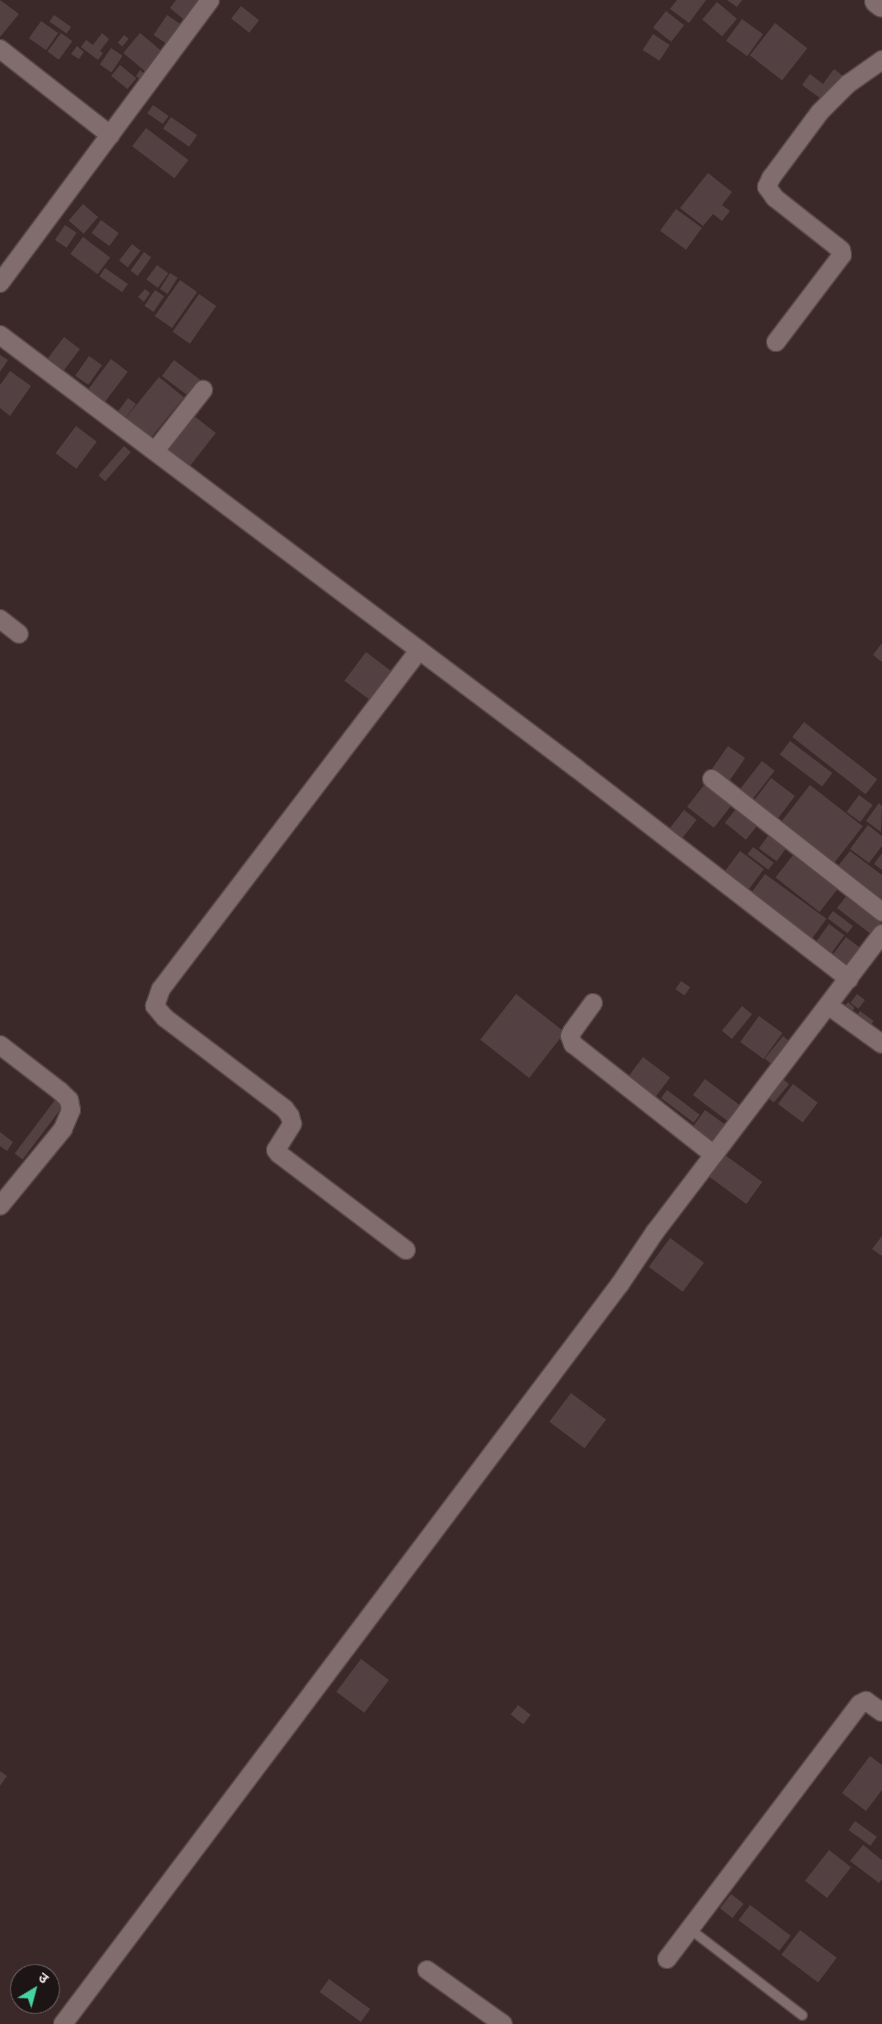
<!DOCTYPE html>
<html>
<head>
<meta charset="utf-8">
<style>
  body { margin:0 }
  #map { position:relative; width:882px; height:2024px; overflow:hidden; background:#3b292a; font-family:"Space Grotesk","Noto Sans Devanagari",sans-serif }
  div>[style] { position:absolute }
  .building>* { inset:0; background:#534042; transform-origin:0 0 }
  .roads { filter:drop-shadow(1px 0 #574849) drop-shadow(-1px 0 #574849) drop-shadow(0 1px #574849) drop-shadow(0 -1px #574849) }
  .service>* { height:9px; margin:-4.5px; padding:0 4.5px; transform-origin:4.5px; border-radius:4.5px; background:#816d6e }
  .minor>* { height:18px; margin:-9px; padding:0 9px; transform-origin:9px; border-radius:9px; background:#816d6e }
  .secondary>* { height:25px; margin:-12.5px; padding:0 12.5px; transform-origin:12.5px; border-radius:12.5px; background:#816d6e }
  span { translate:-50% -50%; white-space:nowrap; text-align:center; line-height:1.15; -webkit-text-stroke:4px #1c1415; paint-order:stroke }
  .north { position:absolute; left:10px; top:1964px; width:50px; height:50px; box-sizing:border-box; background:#1c1415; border:1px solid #716768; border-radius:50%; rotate:37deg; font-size:14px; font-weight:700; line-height:20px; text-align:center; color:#f0e4e4 }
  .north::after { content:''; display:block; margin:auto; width:18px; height:22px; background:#45d49f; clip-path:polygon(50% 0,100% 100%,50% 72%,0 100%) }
</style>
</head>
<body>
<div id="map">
  <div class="building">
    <i style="clip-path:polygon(0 0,19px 14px,0 37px)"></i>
    <i style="clip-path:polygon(176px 0,198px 0,204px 5px,189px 24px,170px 8px)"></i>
    <i style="clip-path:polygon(677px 0,706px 0,689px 23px,670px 9px)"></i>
    <i style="clip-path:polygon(727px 0,742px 0,737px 7px)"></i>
    <i style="left:717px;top:2px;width:26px;height:23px;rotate:40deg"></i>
    <i style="left:241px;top:6px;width:23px;height:16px;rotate:38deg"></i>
    <i style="left:666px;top:11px;width:23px;height:21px;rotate:38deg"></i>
    <i style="left:54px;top:15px;width:21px;height:8px;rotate:35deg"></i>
    <i style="left:167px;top:15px;width:22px;height:24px;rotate:34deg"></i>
    <i style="left:742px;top:19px;width:26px;height:27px;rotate:36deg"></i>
    <i style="left:41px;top:21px;width:21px;height:21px;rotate:35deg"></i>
    <i style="left:775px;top:23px;width:41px;height:41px;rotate:38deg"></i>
    <i style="left:61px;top:33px;width:14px;height:23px;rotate:36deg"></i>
    <i style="clip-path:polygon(102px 33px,109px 39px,100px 51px,103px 53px,98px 60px,81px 47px,86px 40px,93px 45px)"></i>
    <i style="left:140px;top:33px;width:30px;height:26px;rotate:40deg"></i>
    <i style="left:653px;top:34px;width:20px;height:19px;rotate:33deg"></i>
    <i style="left:124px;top:35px;width:6px;height:10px;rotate:39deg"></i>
    <i style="clip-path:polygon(77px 46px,84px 52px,79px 59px,71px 54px)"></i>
    <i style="left:111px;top:48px;width:14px;height:20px;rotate:34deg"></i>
    <i style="left:120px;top:65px;width:21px;height:14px;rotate:39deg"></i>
    <i style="clip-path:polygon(834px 69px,843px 76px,824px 101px,802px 85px,810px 74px,823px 84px)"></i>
    <i style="clip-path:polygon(140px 70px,148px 77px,144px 82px,136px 76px)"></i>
    <i style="left:153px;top:105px;width:19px;height:10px;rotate:35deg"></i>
    <i style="left:171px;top:117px;width:32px;height:14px;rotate:35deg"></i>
    <i style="left:146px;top:128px;width:53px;height:23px;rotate:37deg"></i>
    <i style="clip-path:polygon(708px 173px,732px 192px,722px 205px,730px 211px,722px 221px,713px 214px,703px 226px,680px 208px)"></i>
    <i style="left:83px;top:204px;width:20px;height:22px;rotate:41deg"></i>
    <i style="left:676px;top:209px;width:32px;height:27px;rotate:36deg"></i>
    <i style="left:101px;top:220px;width:22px;height:16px;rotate:36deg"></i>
    <i style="left:65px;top:225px;width:14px;height:18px;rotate:34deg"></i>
    <i style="left:83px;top:237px;width:34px;height:21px;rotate:37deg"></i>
    <i style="left:132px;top:244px;width:11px;height:21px;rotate:38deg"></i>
    <i style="left:144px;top:252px;width:9px;height:23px;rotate:36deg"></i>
    <i style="left:157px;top:265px;width:14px;height:18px;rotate:36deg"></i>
    <i style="left:105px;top:268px;width:28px;height:10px;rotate:35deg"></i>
    <i style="left:170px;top:273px;width:9px;height:19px;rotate:32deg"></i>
    <i style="left:180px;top:280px;width:21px;height:44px;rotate:35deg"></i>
    <i style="clip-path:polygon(145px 289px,150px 293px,144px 302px,138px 297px)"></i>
    <i style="left:155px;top:290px;width:11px;height:19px;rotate:34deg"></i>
    <i style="left:199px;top:294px;width:21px;height:46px;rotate:35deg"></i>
    <i style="left:64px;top:337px;width:20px;height:27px;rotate:37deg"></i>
    <i style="clip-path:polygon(0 355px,8px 360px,0 372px)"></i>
    <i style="left:89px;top:356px;width:16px;height:24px;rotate:35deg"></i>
    <i style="left:111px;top:359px;width:21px;height:40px;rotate:37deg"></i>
    <i style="left:174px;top:360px;width:36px;height:20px;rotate:37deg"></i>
    <i style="clip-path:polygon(10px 371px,31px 386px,10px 416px,0 408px,0 385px)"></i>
    <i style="left:159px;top:377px;width:32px;height:59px;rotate:39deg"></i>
    <i style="left:128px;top:398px;width:10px;height:18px;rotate:37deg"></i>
    <i style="left:189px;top:412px;width:34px;height:44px;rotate:38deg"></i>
    <i style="left:76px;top:426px;width:26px;height:34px;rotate:37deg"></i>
    <i style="left:124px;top:446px;width:9px;height:39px;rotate:41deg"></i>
    <i style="clip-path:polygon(882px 643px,882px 662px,873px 655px)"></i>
    <i style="left:366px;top:652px;width:31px;height:36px;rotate:37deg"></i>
    <i style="left:804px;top:722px;width:93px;height:19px;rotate:38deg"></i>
    <i style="left:790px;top:741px;width:53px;height:17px;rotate:37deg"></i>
    <i style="left:728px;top:746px;width:21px;height:34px;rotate:35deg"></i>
    <i style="left:762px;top:761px;width:16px;height:41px;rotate:38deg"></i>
    <i style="left:771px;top:778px;width:30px;height:32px;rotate:37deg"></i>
    <i style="left:708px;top:780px;width:34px;height:34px;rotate:38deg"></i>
    <i style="left:810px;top:785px;width:67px;height:55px;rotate:38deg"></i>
    <i style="left:859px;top:795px;width:17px;height:21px;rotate:36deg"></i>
    <i style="clip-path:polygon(879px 803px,882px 806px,881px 832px,866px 821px)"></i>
    <i style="left:740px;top:804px;width:27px;height:24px;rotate:39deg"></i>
    <i style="left:684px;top:810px;width:16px;height:30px;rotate:38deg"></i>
    <i style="clip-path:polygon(868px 825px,882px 836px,882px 846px,869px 863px,850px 849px)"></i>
    <i style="left:770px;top:833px;width:22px;height:19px;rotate:36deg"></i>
    <i style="left:753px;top:847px;width:26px;height:9px;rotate:37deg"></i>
    <i style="left:797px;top:850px;width:56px;height:35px;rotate:38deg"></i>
    <i style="left:740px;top:851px;width:30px;height:30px;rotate:37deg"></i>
    <i style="clip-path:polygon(850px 851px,882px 875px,882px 907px,834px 871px)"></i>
    <i style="clip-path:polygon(882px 853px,882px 870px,874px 864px)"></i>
    <i style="left:765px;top:874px;width:76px;height:27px;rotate:36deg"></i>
    <i style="clip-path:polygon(851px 890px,882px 914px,882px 922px,872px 935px,837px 908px)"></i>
    <i style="left:833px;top:911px;width:25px;height:9px;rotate:37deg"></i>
    <i style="left:829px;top:924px;width:19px;height:29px;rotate:36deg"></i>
    <i style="left:846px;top:937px;width:21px;height:26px;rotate:37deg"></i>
    <i style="left:681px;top:981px;width:11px;height:10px;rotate:34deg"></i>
    <i style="left:516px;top:994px;width:62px;height:58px;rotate:38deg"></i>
    <i style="left:857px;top:994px;width:10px;height:11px;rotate:37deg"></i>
    <i style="left:848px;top:1002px;width:9px;height:11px;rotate:41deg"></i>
    <i style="left:742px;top:1006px;width:13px;height:32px;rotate:39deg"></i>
    <i style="left:860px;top:1011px;width:17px;height:13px;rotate:36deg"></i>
    <i style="left:759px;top:1016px;width:29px;height:32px;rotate:36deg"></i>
    <i style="left:783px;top:1036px;width:13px;height:29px;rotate:39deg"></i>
    <i style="left:643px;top:1057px;width:34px;height:29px;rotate:37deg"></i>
    <i style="left:705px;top:1079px;width:45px;height:20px;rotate:37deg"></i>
    <i style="left:783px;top:1079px;width:8px;height:24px;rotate:40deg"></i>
    <i style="left:793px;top:1084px;width:31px;height:25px;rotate:37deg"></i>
    <i style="left:667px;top:1090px;width:41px;height:10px;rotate:37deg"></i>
    <i style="left:58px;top:1096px;width:10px;height:72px;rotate:37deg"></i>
    <i style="left:705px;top:1110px;width:29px;height:26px;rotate:36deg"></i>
    <i style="clip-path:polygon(0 1132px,13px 1142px,7px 1151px,0 1146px)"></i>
    <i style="left:725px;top:1155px;width:46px;height:27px;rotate:36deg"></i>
    <i style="clip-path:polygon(882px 1236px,882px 1256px,872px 1249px)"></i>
    <i style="left:670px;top:1238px;width:42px;height:36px;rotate:36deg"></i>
    <i style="left:571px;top:1393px;width:44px;height:36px;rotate:37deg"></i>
    <i style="left:361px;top:1659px;width:35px;height:41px;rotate:37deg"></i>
    <i style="left:518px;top:1705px;width:16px;height:12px;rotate:38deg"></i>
    <i style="clip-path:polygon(870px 1756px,882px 1765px,882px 1790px,866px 1811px,842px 1793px)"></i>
    <i style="clip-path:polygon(0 1771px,7px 1776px,0 1786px)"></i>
    <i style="left:855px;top:1821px;width:27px;height:11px;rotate:36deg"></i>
    <i style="clip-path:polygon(863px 1845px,882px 1860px,882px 1879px,879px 1883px,850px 1861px)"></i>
    <i style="left:829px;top:1850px;width:28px;height:39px;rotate:38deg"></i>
    <i style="left:731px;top:1894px;width:16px;height:18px;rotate:38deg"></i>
    <i style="left:750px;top:1905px;width:51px;height:19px;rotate:37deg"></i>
    <i style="left:800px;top:1930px;width:46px;height:31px;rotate:37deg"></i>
    <i style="left:329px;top:1979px;width:51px;height:16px;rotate:36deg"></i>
  </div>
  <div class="roads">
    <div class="service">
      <i style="left:690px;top:1929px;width:141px;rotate:37.5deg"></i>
    </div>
    <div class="minor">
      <i style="left:0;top:49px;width:140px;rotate:38deg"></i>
      <i style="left:0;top:283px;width:352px;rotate:-53.4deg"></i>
      <i style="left:0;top:335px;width:721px;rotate:36.93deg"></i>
      <i style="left:576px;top:768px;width:345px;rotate:37.7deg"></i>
      <i style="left:776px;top:342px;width:109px;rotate:-52.8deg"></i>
      <i style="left:842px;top:255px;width:5px;rotate:-101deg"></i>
      <i style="left:841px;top:250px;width:6px;rotate:-141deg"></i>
      <i style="left:836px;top:246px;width:78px;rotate:-141.8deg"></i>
      <i style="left:775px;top:198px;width:14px;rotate:-126deg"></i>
      <i style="left:767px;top:187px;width:10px;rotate:-66deg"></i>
      <i style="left:771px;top:178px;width:82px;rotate:-53.4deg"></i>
      <i style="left:820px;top:112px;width:40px;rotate:-45deg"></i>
      <i style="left:848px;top:84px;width:42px;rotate:-35.2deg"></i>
      <i style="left:155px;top:451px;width:78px;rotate:-51.8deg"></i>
      <i style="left:0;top:619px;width:24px;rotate:38deg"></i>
      <i style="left:712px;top:779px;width:216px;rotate:38deg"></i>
      <i style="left:593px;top:1003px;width:36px;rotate:126deg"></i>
      <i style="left:572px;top:1032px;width:4px;rotate:117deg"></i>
      <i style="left:570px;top:1036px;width:9px;rotate:69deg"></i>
      <i style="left:573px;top:1044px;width:179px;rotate:38.2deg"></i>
      <i style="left:829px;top:1006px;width:65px;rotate:35.6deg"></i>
      <i style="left:0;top:1045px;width:76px;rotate:37.5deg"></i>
      <i style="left:60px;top:1091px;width:13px;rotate:45deg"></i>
      <i style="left:69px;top:1100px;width:10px;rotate:79deg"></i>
      <i style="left:71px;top:1110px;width:21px;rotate:113deg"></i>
      <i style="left:63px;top:1129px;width:99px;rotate:129.3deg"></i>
      <i style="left:406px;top:1250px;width:159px;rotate:-142.9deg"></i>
      <i style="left:279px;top:1154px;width:5px;rotate:-127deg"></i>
      <i style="left:276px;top:1150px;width:31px;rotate:-58deg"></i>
      <i style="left:292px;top:1124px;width:8px;rotate:-104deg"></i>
      <i style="left:290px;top:1116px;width:9px;rotate:-126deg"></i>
      <i style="left:285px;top:1109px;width:151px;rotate:-142.8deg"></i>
      <i style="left:165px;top:1018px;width:16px;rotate:-130deg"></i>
      <i style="left:155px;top:1006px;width:18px;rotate:-71deg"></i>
      <i style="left:161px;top:989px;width:426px;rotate:-52.7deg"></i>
      <i style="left:667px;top:1959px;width:320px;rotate:-52.9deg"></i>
      <i style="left:860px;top:1704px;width:7px;rotate:-27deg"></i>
      <i style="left:866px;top:1701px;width:19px;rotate:35deg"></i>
      <i style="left:427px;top:1970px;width:93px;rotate:35.4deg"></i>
      <i style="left:63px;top:2024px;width:926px;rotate:-53.03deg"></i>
      <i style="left:620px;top:1284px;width:63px;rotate:-56.1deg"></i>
      <i style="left:655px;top:1232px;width:375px;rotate:-52.7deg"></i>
    </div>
    <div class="secondary">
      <i style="left:877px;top:0;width:6px;rotate:39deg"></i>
    </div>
  </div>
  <div class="north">उ</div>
</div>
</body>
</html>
